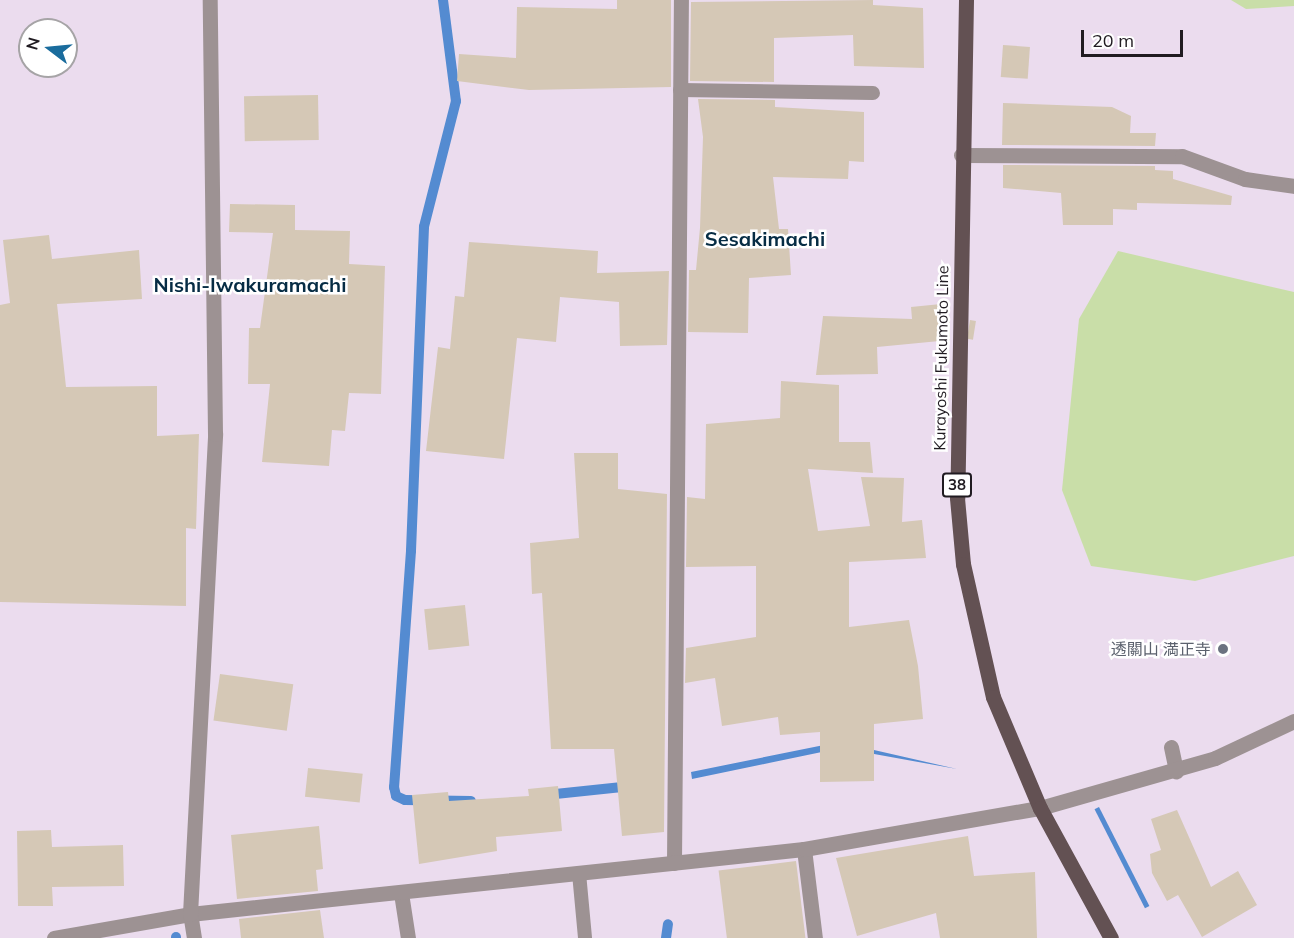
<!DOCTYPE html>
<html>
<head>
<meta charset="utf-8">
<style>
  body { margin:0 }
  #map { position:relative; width:1294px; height:938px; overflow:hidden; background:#ebdcee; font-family:Mulish,"Noto Sans JP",sans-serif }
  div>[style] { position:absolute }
  .green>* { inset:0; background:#c9dea8 }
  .water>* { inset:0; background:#548bd1; transform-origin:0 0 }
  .stream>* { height:10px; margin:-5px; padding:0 5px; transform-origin:5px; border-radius:5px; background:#548bd1 }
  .building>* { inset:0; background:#d5c8b6; transform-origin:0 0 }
  .service>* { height:14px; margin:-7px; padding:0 7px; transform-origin:7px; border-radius:7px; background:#9d9293 }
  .minor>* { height:15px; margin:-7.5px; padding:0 7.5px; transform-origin:7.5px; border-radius:7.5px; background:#9d9293 }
  .primary>* { height:15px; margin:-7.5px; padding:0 7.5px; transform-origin:7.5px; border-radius:7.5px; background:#635153 }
  .dots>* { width:16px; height:16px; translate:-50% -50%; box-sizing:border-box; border:3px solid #fff; border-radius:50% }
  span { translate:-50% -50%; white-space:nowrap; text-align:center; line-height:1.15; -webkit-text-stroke:5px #fff; paint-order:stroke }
  .shield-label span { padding:2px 4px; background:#fff; border:2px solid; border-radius:4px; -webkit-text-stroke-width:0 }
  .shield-label { font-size:15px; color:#201b21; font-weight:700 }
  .street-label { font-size:16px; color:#201b21 }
  .worship-label { font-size:16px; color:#5b616d }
  .right { translate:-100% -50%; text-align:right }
  .quarter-label { font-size:20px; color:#062c44; font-weight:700 }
  .north { position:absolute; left:18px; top:18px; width:60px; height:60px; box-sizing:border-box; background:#fff; border:2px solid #a6a4a6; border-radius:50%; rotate:286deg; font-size:16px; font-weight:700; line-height:24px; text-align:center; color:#201b21 }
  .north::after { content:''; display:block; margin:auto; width:21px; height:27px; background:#1a6c9d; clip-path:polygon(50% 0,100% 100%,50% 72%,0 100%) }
  .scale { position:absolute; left:1081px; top:30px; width:102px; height:27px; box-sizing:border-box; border:3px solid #201b21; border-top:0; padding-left:8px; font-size:18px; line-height:21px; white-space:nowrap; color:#201b21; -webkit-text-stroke:4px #fff; paint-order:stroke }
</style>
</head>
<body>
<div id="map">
  <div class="green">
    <i style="clip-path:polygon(1231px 0,1294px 0,1294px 6px,1246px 9px)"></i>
    <i style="clip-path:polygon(1118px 251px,1294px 292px,1294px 556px,1195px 581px,1091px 566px,1062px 490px,1079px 319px)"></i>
  </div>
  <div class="water">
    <i style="clip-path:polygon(839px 742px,957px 769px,841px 748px,692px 779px,691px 772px)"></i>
    <i style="left:1099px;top:807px;width:111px;height:5px;rotate:63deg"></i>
  </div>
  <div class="stream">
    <i style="left:443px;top:0;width:102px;rotate:82.7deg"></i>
    <i style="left:456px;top:101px;width:130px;rotate:104.3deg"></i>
    <i style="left:424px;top:227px;width:324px;rotate:92.3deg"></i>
    <i style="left:411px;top:551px;width:237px;rotate:94.1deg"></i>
    <i style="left:394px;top:787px;width:9px;rotate:77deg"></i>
    <i style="left:396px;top:796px;width:10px;rotate:24deg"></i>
    <i style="left:405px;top:800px;width:66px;rotate:0.9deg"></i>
    <i style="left:546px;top:795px;width:86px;rotate:-6deg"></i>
    <i style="left:176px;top:937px;width:1px;rotate:90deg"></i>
    <i style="left:666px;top:938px;width:14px;rotate:-82deg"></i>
  </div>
  <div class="building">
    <i style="clip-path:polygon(617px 0,671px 0,671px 87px,529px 90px,457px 81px,459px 54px,516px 58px,517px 7px,617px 9px)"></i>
    <i style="clip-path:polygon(873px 0,873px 5px,923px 8px,924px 68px,854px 66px,853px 35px,774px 38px,774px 82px,690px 81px,691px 2px)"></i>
    <i style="left:1003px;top:45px;width:27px;height:32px;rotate:4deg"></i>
    <i style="left:318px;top:95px;width:45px;height:74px;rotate:89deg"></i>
    <i style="clip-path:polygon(698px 99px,775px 100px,775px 107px,864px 112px,864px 162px,849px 161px,848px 179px,773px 177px,779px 229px,788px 229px,791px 275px,749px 278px,748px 333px,688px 332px,689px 270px,696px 270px,700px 228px,703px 137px)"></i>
    <i style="clip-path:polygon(1003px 103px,1112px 107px,1131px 116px,1130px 133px,1156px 133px,1155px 146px,1002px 145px)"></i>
    <i style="clip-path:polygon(1003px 165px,1155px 166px,1155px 170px,1173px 171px,1173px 179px,1232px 196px,1231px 205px,1137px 203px,1137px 210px,1113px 209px,1113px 225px,1063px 225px,1061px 193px,1003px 188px)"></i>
    <i style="clip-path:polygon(230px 204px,295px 205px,295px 230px,350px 231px,349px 264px,385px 266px,381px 394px,349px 393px,345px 431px,332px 430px,329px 466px,262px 462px,270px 384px,248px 384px,249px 328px,260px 328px,273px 233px,229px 232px)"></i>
    <i style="clip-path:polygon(49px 235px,52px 259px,139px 250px,142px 299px,57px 304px,66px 387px,157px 386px,157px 436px,199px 434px,196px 529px,186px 528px,186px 606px,0 602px,0 305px,10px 303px,3px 240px)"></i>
    <i style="clip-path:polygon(469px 242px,598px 251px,597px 273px,669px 271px,667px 345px,620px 346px,619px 302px,560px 297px,556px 342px,517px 338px,504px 459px,426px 451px,438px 347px,450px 349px,455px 296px,464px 297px)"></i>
    <i style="clip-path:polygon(941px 304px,942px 320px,950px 320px,950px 340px,877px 347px,878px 374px,816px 375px,823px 316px,912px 319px,911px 307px)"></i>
    <i style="left:970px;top:320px;width:6px;height:19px;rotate:9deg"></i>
    <i style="clip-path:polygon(781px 381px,839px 385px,839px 442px,870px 442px,873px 473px,808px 469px,818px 531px,870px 526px,861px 477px,904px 478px,902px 522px,922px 520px,926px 558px,849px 562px,849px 627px,909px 620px,918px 666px,923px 719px,874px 724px,874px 781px,820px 782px,820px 732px,780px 735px,778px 717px,722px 726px,715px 678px,685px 683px,686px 648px,756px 637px,756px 566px,686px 567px,687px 497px,705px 499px,706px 424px,780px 418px)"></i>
    <i style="clip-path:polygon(574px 453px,618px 453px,618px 489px,667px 494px,664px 832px,622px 836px,614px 749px,551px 749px,542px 593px,532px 594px,530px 543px,579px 538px)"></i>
    <i style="left:465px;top:605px;width:41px;height:41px;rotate:84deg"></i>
    <i style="left:220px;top:674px;width:74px;height:47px;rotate:8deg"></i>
    <i style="left:308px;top:768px;width:55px;height:29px;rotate:6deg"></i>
    <i style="clip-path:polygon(558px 786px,562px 831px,496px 837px,497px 851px,419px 864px,412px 795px,448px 792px,449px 801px,529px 796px,528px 789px)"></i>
    <i style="clip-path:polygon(1177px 810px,1211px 887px,1238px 871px,1257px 905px,1202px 937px,1178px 895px,1167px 901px,1152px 873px,1150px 854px,1161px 850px,1151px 819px)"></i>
    <i style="clip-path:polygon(319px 826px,323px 869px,316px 870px,318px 891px,237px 899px,231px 835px)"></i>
    <i style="clip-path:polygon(51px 830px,52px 847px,123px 845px,124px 886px,52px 887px,53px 906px,18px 906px,17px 831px)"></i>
    <i style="clip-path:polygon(968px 836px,974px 876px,1035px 872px,1037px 938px,940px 938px,936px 913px,857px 936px,836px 858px)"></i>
    <i style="left:796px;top:861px;width:78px;height:78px;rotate:83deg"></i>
    <i style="clip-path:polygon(320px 910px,324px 938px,241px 938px,239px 919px)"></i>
  </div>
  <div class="service">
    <i style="left:680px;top:90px;width:193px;rotate:0.9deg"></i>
    <i style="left:579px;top:873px;width:65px;rotate:84.7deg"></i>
  </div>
  <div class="minor">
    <i style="left:961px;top:155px;width:221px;rotate:0.3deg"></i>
    <i style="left:1182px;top:156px;width:67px;rotate:20.1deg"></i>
    <i style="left:1245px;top:179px;width:49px;rotate:8.1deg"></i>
    <i style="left:1171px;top:747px;width:25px;rotate:78deg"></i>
    <i style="left:804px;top:849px;width:90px;rotate:83deg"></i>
    <i style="left:674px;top:863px;width:863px;rotate:-89.54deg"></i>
    <i style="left:401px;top:893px;width:46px;rotate:81.2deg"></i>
    <i style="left:54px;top:938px;width:138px;rotate:-10deg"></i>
    <i style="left:190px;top:914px;width:617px;rotate:-6.04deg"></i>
    <i style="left:804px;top:849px;width:240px;rotate:-9.9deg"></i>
    <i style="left:1040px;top:808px;width:182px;rotate:-15.9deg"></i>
    <i style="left:1215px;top:758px;width:87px;rotate:-25.1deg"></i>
    <i style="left:194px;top:938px;width:24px;rotate:-99deg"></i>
    <i style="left:190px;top:914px;width:481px;rotate:-87deg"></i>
    <i style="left:215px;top:434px;width:434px;rotate:-90.7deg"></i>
  </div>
  <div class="primary">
    <i style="left:966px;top:0;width:498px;rotate:91deg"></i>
    <i style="left:957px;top:498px;width:66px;rotate:84.8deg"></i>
    <i style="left:963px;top:564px;width:136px;rotate:77.3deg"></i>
    <i style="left:993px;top:697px;width:121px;rotate:67.1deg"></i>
    <i style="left:1040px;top:808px;width:148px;rotate:61.4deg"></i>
  </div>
  <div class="dots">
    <i style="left:1223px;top:649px;background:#6b7280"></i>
  </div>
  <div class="shield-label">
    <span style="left:957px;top:485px">38</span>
  </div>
  <div class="street-label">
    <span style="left:941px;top:358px;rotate:-89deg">Kurayoshi Fukumoto Line</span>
  </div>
  <div class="worship-label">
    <span class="right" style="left:1211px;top:649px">透關山 満正寺</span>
  </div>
  <div class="quarter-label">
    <span style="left:765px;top:238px">Sesakimachi</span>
    <span style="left:250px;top:284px">Nishi-Iwakuramachi</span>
  </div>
  <div class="north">N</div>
  <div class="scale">20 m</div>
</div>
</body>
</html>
